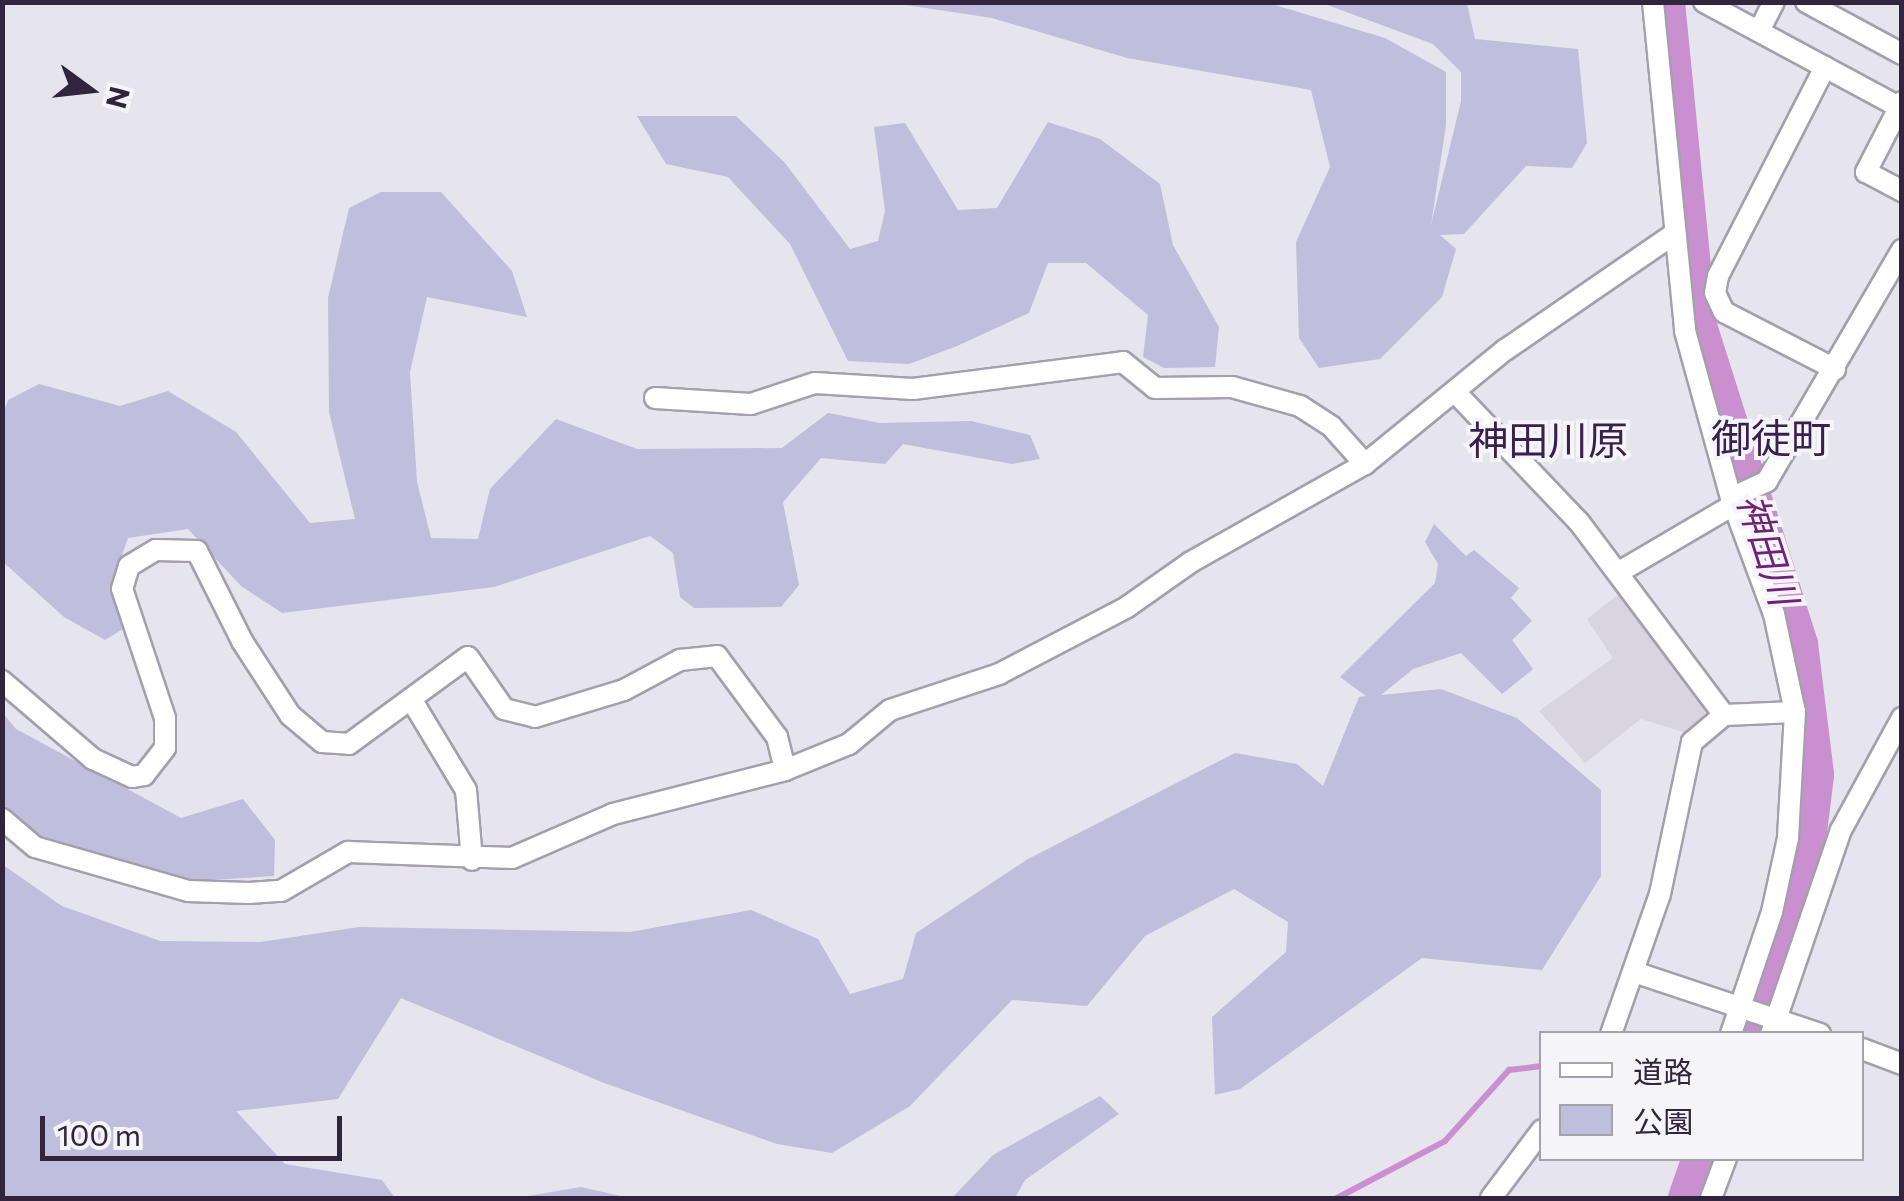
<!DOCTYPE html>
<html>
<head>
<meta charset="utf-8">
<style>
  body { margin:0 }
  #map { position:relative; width:1904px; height:1201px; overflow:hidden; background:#e6e4ec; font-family:Commissioner,"Noto Sans JP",sans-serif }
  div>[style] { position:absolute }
  .built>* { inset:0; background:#d9d5e0 }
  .green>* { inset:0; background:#bfbedc }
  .stream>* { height:6px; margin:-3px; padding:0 3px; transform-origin:3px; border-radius:3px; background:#ca8fce }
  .river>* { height:38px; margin:-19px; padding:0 19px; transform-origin:19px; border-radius:19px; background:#ca8fce }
  .roads { filter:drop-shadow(2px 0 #a59fad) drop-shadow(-2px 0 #a59fad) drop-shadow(0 2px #a59fad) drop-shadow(0 -2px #a59fad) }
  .street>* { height:20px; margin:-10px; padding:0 10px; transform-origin:10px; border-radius:10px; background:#fff }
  span { translate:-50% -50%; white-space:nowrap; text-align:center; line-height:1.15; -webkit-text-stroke:8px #f5f4f9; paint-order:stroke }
  .water-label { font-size:38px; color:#712176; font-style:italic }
  .quarter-label { font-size:40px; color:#39214e }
  .frame { position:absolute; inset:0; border:5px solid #31243d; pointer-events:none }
  .legend { position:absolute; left:1539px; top:1031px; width:325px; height:130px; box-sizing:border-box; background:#f5f4f9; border:2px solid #a7a1ae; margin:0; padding:12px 18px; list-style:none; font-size:30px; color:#31243d }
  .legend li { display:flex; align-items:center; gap:20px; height:50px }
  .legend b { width:50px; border:2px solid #a7a1ae }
  .north { position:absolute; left:40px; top:40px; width:100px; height:100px; -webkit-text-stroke:8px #f5f4f9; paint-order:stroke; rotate:105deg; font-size:28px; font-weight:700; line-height:40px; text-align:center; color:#31243d }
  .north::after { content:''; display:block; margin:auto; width:35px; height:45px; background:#31243d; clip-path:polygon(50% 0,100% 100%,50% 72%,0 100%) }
  .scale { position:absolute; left:40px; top:1116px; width:302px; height:45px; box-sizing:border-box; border:5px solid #31243d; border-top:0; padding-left:12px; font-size:30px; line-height:35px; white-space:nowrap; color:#31243d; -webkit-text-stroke:8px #f5f4f9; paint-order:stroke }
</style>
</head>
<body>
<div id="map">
  <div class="built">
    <i style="clip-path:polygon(1623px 591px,1711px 705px,1690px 734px,1641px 719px,1585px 763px,1539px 711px,1613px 658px,1587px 619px)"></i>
  </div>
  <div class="green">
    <i style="clip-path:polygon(893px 3px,1268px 3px,1385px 38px,1446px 72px,1446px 125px,1431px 225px,1461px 101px,1461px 72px,1433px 44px,1322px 3px,1467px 3px,1475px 39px,1578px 49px,1587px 143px,1572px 168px,1526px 166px,1464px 234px,1440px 235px,1456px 249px,1442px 297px,1380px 359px,1319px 368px,1299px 338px,1296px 242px,1330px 167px,1311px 90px,1127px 58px,992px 18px)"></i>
    <i style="clip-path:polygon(637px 116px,736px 116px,785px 163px,850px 249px,878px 241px,885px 211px,874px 127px,905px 123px,958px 210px,997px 208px,1048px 122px,1100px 139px,1160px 184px,1173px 245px,1219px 327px,1215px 367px,1164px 368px,1143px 357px,1148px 315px,1086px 263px,1048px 263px,1029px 313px,957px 346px,909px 364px,848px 361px,790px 244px,728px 177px,666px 164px)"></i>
    <i style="clip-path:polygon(381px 192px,441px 192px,512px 271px,527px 317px,427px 297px,410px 372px,417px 482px,431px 538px,478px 539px,490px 489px,556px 419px,637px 449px,782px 448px,828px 413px,880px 423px,971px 421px,1030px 435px,1040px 459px,1012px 464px,903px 444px,885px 464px,821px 458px,783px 502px,799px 585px,781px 607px,694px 608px,680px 597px,673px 553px,650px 536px,494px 587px,282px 613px,241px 586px,188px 529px,128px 538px,110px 588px,123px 629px,105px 640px,64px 617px,3px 562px,3px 414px,8px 400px,39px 384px,120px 406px,168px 391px,236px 432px,310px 523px,355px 519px,329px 412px,328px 298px,349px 208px)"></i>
    <i style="clip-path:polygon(1434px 524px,1466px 556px,1474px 550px,1519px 588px,1511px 598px,1532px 621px,1512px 640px,1533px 669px,1502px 694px,1461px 653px,1413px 669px,1381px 695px,1441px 689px,1517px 718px,1601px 790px,1601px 876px,1542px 970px,1422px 958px,1240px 1089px,1215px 1095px,1212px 1017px,1286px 952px,1288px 922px,1234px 889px,1145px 936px,1087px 1006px,1012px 1000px,910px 1106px,832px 1153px,777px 1144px,604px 1083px,401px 998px,338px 1099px,236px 1111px,285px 1164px,382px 1180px,395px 1198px,3px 1198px,3px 865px,62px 906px,160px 941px,261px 942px,359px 927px,630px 932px,751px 910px,818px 939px,850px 994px,903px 979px,916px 933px,1028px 859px,1235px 753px,1297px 764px,1323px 786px,1359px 697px,1366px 696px,1340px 677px,1435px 583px,1438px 564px,1425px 542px)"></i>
    <i style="clip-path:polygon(2px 712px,16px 729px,181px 818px,243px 799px,275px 840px,274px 876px,197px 881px,33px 837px,3px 813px)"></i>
    <i style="clip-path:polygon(1100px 1096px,1119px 1114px,1025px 1180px,1015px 1198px,952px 1198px,993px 1155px)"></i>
    <i style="clip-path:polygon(581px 1187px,629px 1198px,516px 1198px)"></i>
  </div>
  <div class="stream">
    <i style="left:1337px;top:1198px;width:122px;rotate:-27.8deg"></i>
    <i style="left:1445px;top:1141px;width:96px;rotate:-48deg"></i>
    <i style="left:1509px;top:1070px;width:33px;rotate:-7deg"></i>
  </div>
  <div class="river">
    <i style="left:1666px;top:2px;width:326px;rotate:84.4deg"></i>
    <i style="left:1698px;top:326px;width:334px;rotate:72.4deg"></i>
    <i style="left:1799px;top:644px;width:132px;rotate:83deg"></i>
    <i style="left:1815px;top:775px;width:74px;rotate:97deg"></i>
    <i style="left:1806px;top:848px;width:195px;rotate:107.6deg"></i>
    <i style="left:1687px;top:1198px;width:42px;rotate:-70.7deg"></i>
  </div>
  <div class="roads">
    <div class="street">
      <i style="left:1653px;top:2px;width:331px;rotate:84.4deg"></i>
      <i style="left:1685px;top:331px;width:173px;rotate:74.6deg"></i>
      <i style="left:1731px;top:498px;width:124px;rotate:69.7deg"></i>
      <i style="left:1774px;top:614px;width:100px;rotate:77.9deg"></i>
      <i style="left:1795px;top:712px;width:126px;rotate:93.2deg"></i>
      <i style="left:1788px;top:838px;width:76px;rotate:102.2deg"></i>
      <i style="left:1772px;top:912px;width:129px;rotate:108.6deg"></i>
      <i style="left:1704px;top:2px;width:221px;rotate:28.3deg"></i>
      <i style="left:1806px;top:2px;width:109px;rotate:28.4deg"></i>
      <i style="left:1759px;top:31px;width:33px;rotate:-63deg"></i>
      <i style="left:1825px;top:67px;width:235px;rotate:117.1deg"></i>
      <i style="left:1718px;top:276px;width:17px;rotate:100deg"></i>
      <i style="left:1715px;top:293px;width:21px;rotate:65deg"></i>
      <i style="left:1724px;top:312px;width:125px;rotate:27.2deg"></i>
      <i style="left:1902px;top:102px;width:79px;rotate:117.2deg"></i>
      <i style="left:1866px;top:172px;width:41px;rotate:27.8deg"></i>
      <i style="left:1456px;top:393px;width:178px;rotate:46.4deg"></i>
      <i style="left:1579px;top:522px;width:241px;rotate:53.1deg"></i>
      <i style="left:1724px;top:715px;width:42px;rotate:139.8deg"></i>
      <i style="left:1692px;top:742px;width:155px;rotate:101.9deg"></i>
      <i style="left:1660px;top:894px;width:148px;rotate:109.3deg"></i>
      <i style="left:655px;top:398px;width:96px;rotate:3.6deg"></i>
      <i style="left:751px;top:404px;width:67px;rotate:-18.2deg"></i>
      <i style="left:815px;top:383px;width:98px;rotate:3.5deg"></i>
      <i style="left:913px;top:389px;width:212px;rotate:-7.3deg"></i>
      <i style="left:1123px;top:362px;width:41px;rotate:39.1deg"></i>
      <i style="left:1155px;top:388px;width:77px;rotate:-0.7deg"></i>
      <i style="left:1232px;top:387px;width:71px;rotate:15.6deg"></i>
      <i style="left:1300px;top:406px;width:37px;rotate:33deg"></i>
      <i style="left:1331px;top:426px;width:51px;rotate:48.2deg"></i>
      <i style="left:1731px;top:498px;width:40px;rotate:-25deg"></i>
      <i style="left:1767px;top:481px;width:268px;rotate:-59.7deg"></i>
      <i style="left:1619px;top:572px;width:132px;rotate:-30.4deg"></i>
      <i style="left:2px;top:681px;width:120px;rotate:40.6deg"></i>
      <i style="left:93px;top:759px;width:43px;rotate:24.8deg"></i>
      <i style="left:132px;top:777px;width:12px;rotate:-9deg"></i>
      <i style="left:144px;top:775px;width:34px;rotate:-52deg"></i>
      <i style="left:165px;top:748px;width:30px;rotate:-90deg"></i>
      <i style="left:165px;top:718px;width:136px;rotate:-108.4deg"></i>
      <i style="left:122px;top:589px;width:24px;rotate:-73deg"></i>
      <i style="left:129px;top:566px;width:31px;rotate:-31deg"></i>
      <i style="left:156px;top:550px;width:41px;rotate:1.4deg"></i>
      <i style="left:197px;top:551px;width:101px;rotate:63.4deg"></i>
      <i style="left:242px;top:641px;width:88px;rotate:57deg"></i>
      <i style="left:290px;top:715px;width:42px;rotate:40.2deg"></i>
      <i style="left:322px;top:742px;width:27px;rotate:4deg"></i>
      <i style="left:349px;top:744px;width:147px;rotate:-36.2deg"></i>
      <i style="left:468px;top:657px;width:63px;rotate:55.3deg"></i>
      <i style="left:504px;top:709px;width:32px;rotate:14deg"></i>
      <i style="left:535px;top:717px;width:93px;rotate:-16.9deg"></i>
      <i style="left:624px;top:690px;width:64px;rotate:-28.2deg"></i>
      <i style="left:680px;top:660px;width:37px;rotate:-6deg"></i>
      <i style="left:717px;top:656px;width:101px;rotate:53.5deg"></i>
      <i style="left:777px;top:737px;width:34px;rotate:76deg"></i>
      <i style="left:411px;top:699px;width:106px;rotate:58.9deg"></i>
      <i style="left:466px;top:790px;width:70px;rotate:85.1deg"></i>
      <i style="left:1724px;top:715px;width:71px;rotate:-2.4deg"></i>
      <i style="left:2px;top:819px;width:43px;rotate:40.3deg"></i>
      <i style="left:35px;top:847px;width:159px;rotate:16deg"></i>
      <i style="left:188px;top:891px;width:61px;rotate:1.9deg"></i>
      <i style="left:249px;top:893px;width:32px;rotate:-4deg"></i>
      <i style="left:281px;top:891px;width:78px;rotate:-30.2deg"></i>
      <i style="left:348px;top:852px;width:164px;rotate:2.1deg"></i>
      <i style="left:512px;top:858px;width:110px;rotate:-23.5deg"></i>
      <i style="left:613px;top:814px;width:178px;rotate:-14.3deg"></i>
      <i style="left:785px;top:770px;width:69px;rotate:-22.1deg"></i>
      <i style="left:849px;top:744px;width:53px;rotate:-39.7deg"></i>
      <i style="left:890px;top:710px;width:115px;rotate:-18.3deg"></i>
      <i style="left:999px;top:674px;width:144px;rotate:-27.6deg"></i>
      <i style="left:1127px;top:607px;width:78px;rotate:-35.1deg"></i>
      <i style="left:1191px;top:562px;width:200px;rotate:-29.4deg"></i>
      <i style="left:1365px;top:464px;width:181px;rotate:-39.2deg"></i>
      <i style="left:1505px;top:350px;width:206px;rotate:-34.5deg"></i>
      <i style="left:1637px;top:973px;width:193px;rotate:18.4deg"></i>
      <i style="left:1771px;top:1034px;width:216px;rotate:-71.1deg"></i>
      <i style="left:1841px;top:830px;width:128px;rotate:-61.4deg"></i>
      <i style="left:1862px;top:1049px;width:43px;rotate:20.6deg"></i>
      <i style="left:1491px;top:1198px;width:85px;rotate:-53.1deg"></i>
      <i style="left:1711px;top:1198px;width:43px;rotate:-69.4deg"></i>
    </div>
  </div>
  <div class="water-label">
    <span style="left:1769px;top:549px;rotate:72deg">神田川</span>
  </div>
  <div class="quarter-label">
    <span style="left:1771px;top:437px">御徒町</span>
    <span style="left:1548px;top:439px">神田川原</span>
  </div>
  <div class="frame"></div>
  <ul class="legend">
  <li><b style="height:12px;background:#fff"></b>道路</li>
  <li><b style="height:28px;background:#bfbedc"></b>公園</li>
  </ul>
  <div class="north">N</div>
  <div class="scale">100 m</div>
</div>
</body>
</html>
